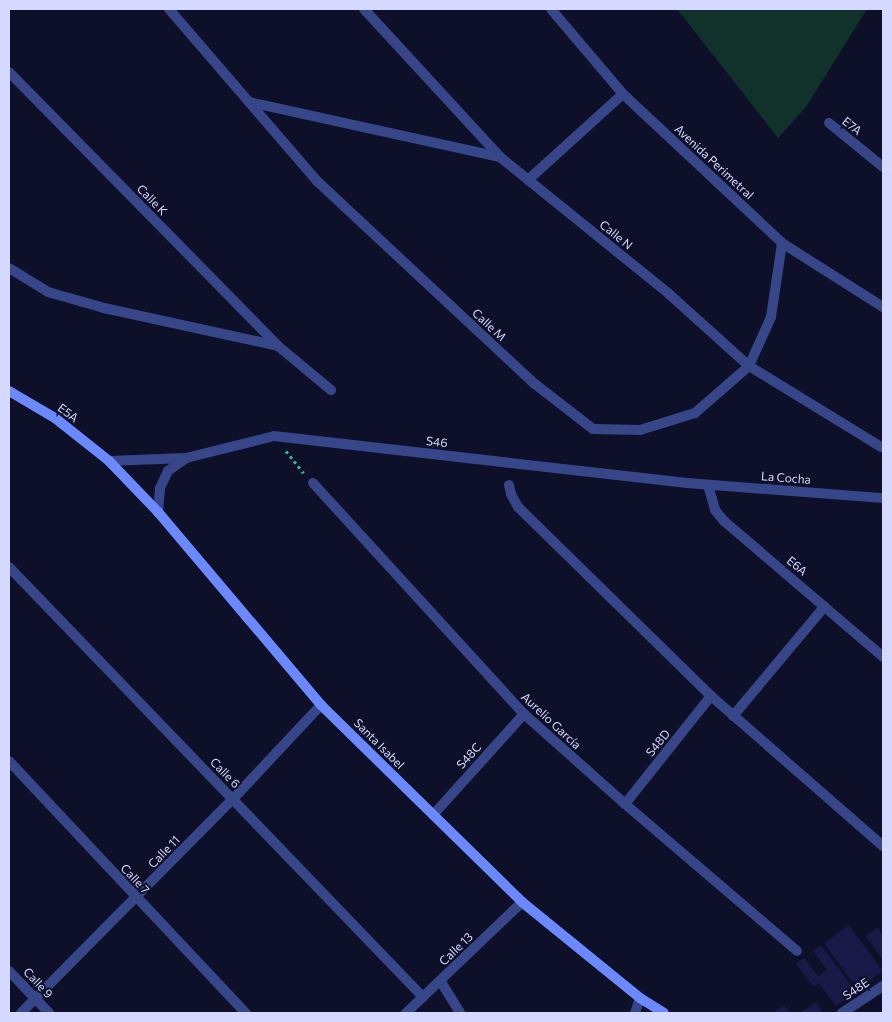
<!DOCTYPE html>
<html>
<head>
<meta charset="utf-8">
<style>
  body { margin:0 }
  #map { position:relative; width:892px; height:1022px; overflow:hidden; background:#0e0f28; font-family:Commissioner,sans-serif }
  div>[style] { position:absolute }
  .green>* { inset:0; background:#11322a }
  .building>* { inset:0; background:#1a1a49; transform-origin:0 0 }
  .path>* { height:3px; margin-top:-1.5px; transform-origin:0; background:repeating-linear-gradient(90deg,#2abe96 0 2.5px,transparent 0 6.5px) }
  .street>* { height:10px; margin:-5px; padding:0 5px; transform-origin:5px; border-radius:5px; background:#374689 }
  .secondary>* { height:10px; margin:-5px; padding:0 5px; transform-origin:5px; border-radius:5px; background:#6c88ff }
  span { translate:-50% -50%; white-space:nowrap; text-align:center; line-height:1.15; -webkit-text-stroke:4px #0e0f28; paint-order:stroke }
  .street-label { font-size:12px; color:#d5d9ff }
  .frame { position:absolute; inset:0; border:10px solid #d5d9ff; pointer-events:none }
</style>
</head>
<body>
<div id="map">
  <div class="green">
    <i style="clip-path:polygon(677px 9px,867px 9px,806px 107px,778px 138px)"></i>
  </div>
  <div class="building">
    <i style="left:849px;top:925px;width:57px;height:31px;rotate:54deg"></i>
    <i style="clip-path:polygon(877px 927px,882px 934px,883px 933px,883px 960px,866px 936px)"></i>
    <i style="clip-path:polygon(821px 945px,856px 992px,836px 1006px,819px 983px,814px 987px,796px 964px,804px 958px,818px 976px,827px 970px,813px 951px)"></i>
    <i style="clip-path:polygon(816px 1002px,823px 1013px,800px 1013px)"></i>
    <i style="clip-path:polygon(784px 1005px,790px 1013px,773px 1013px)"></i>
  </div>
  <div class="path">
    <i style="left:286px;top:451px;width:28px;rotate:51deg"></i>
  </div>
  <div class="street">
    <i style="left:169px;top:9px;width:227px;rotate:49.3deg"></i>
    <i style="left:317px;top:181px;width:298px;rotate:43deg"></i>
    <i style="left:535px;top:384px;width:73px;rotate:37.8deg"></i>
    <i style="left:593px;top:429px;width:47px;rotate:1.2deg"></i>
    <i style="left:640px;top:430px;width:58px;rotate:-17.2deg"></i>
    <i style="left:695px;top:413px;width:72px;rotate:-41deg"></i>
    <i style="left:749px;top:366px;width:54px;rotate:-65.8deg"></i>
    <i style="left:771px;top:317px;width:75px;rotate:-81.5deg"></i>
    <i style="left:364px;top:9px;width:201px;rotate:47.4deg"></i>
    <i style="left:500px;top:157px;width:218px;rotate:39deg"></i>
    <i style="left:669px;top:294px;width:108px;rotate:42deg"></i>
    <i style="left:749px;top:366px;width:155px;rotate:31.5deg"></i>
    <i style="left:551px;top:9px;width:111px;rotate:49.7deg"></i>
    <i style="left:623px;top:94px;width:218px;rotate:43.1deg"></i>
    <i style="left:782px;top:243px;width:120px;rotate:32.4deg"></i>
    <i style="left:9px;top:72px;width:384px;rotate:45.5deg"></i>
    <i style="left:249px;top:102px;width:256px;rotate:12.4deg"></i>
    <i style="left:829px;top:123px;width:70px;rotate:39.2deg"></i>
    <i style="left:528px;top:180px;width:128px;rotate:-42.2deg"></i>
    <i style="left:9px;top:268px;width:46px;rotate:31.6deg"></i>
    <i style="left:48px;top:292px;width:58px;rotate:15.9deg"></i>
    <i style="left:104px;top:308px;width:178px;rotate:12.3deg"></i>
    <i style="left:278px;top:346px;width:69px;rotate:39.7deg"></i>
    <i style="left:109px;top:461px;width:77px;rotate:-2.2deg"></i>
    <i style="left:186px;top:458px;width:91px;rotate:-14deg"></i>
    <i style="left:274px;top:436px;width:416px;rotate:6.5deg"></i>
    <i style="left:687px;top:483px;width:197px;rotate:4.4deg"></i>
    <i style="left:313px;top:483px;width:313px;rotate:47.6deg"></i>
    <i style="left:524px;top:714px;width:135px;rotate:41.7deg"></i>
    <i style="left:625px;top:804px;width:226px;rotate:40.5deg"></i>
    <i style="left:509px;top:485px;width:9px;rotate:77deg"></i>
    <i style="left:511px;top:494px;width:15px;rotate:62deg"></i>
    <i style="left:518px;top:507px;width:270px;rotate:44.4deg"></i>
    <i style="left:711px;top:696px;width:228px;rotate:41.1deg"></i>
    <i style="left:708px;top:485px;width:26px;rotate:74deg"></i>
    <i style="left:715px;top:510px;width:14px;rotate:51deg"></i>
    <i style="left:724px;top:521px;width:209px;rotate:40.5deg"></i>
    <i style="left:158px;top:512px;width:24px;rotate:-85deg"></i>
    <i style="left:160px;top:488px;width:19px;rotate:-65deg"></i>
    <i style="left:168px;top:471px;width:21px;rotate:-35deg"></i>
    <i style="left:9px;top:567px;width:597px;rotate:46.09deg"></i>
    <i style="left:733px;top:716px;width:143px;rotate:-50.1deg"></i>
    <i style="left:9px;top:761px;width:346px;rotate:46.8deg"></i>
    <i style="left:625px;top:804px;width:138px;rotate:-51.5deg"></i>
    <i style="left:433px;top:815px;width:136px;rotate:-48deg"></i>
    <i style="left:9px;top:971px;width:58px;rotate:46.4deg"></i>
    <i style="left:441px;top:982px;width:36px;rotate:58deg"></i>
    <i style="left:21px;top:1013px;width:301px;rotate:-45.3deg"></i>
    <i style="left:233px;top:799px;width:129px;rotate:-46.9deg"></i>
    <i style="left:406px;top:1013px;width:161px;rotate:-43.7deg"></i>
    <i style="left:635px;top:1013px;width:16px;rotate:-72deg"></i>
    <i style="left:842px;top:1013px;width:49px;rotate:-33.4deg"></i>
  </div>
  <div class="secondary">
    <i style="left:9px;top:391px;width:53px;rotate:30.4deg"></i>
    <i style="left:55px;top:418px;width:69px;rotate:38.5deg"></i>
    <i style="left:109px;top:461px;width:71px;rotate:46.1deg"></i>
    <i style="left:158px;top:512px;width:253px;rotate:49.8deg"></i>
    <i style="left:321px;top:705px;width:281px;rotate:44.4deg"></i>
    <i style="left:522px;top:902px;width:152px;rotate:39.1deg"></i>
    <i style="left:640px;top:998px;width:28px;rotate:32deg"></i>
  </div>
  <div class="street-label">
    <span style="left:852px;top:126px;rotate:39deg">E7A</span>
    <span style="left:714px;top:162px;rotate:43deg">Avenida Perimetral</span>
    <span style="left:152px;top:200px;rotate:46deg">Calle K</span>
    <span style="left:616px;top:235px;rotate:39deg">Calle N</span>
    <span style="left:489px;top:325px;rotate:43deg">Calle M</span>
    <span style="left:68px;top:413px;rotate:36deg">E5A</span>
    <span style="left:437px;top:442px;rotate:6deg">S46</span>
    <span style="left:786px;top:478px;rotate:4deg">La Cocha</span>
    <span style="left:797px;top:566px;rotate:40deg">E6A</span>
    <span style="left:551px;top:721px;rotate:43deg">Aurelio García</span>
    <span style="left:658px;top:743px;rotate:-51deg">S48D</span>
    <span style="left:379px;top:744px;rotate:45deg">Santa Isabel</span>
    <span style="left:469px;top:756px;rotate:-48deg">S48C</span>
    <span style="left:225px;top:773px;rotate:46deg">Calle 6</span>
    <span style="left:164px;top:852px;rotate:-46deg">Calle 11</span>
    <span style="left:135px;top:879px;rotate:47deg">Calle 7</span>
    <span style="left:456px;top:949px;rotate:-44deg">Calle 13</span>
    <span style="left:38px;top:983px;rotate:47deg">Calle 9</span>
    <span style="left:856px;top:989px;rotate:-34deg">S48E</span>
  </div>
  <div class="frame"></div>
</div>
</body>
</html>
